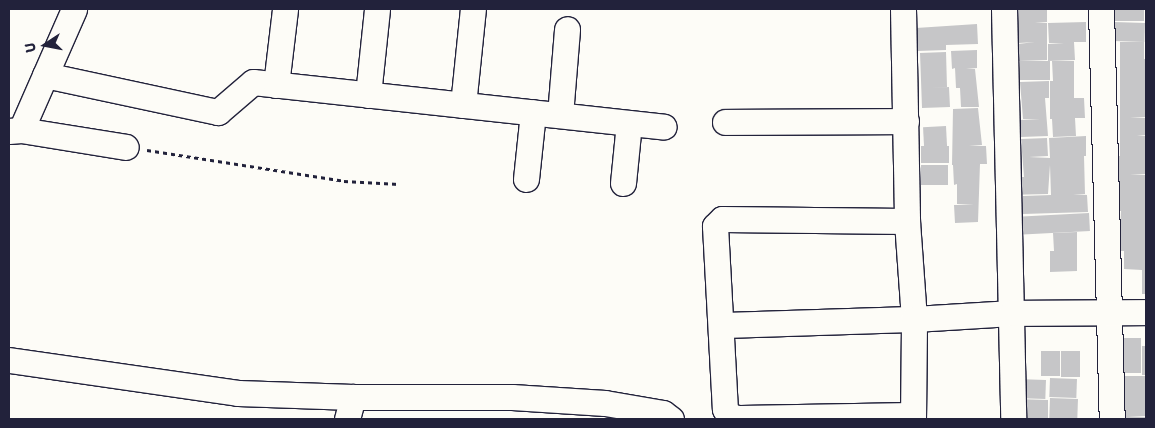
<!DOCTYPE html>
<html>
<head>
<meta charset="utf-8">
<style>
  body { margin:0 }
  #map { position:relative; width:1155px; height:428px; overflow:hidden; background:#fdfcf7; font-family:"Shantell Sans",sans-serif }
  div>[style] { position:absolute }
  .building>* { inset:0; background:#c6c6c8; transform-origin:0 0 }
  .path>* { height:3px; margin-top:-1.5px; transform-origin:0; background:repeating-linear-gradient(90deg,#22223b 0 4px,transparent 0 8px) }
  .roads { filter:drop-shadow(1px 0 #22223b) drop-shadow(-1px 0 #22223b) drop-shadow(0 1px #22223b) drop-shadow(0 -1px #22223b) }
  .minor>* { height:25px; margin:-12.5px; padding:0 12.5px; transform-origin:12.5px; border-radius:12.5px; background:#fdfcf7 }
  span { translate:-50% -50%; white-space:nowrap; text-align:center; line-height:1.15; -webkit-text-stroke:4px #fdfcf7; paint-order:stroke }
  .frame { position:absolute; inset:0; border:10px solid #22223b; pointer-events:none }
  .north { position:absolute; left:20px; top:20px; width:50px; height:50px; -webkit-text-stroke:4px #fdfcf7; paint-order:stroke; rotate:259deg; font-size:14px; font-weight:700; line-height:20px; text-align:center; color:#22223b }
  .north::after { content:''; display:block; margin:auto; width:18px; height:22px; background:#22223b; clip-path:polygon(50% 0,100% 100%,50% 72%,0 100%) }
</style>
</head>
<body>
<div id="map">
  <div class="building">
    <i style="clip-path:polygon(1005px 9px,1047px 9px,1047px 22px,1035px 23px,1047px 23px,1047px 60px,1018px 61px,1018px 44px,1035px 42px,1019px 43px,1018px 24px,1005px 24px)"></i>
    <i style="left:1105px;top:9px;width:39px;height:12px"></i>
    <i style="clip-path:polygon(1086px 22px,1086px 42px,1074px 42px,1075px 60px,1048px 61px,1048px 44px,1064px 43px,1049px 43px,1048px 23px)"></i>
    <i style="left:1114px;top:22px;width:31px;height:19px;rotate:2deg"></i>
    <i style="clip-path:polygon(977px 24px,978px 44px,946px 45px,946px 50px,917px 51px,916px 28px)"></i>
    <i style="clip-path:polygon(1120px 42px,1144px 42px,1144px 59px,1146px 59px,1146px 117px,1130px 117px,1146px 118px,1146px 135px,1137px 136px,1146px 136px,1146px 174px,1130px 175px,1146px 175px,1146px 294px,1142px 294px,1142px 270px,1124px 269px,1124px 251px,1110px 251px,1111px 233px,1120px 233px,1121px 211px,1116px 211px,1109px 156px,1120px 156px)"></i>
    <i style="clip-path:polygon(977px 50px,977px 68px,966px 69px,975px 69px,979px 107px,961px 107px,960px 88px,956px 88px,955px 68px,952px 69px,951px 51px)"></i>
    <i style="clip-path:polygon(946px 52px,947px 87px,927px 88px,949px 87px,950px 107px,922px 108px,920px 53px)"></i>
    <i style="left:1050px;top:61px;width:19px;height:30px;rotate:90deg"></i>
    <i style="clip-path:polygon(1052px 61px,1074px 61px,1074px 98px,1084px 98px,1085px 118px,1075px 118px,1076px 136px,1053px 137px,1052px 119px,1050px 119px,1050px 81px,1061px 81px,1053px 81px)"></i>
    <i style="clip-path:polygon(1049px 81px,1049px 98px,1045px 98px,1048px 136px,1021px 137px,1020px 120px,1040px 119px,1023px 119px,1020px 82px)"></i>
    <i style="clip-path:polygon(978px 108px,982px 145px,969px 146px,986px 146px,987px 164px,980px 164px,978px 222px,955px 223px,954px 205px,974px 205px,957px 204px,957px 184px,954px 185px,953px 165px,952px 165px,953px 109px)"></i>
    <i style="left:946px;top:126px;width:20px;height:23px;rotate:87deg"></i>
    <i style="clip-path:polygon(1086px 136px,1086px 156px,1084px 156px,1085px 194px,1073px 194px,1087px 195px,1088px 212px,1023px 214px,1023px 196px,1051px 195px,1050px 165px,1048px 194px,1010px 195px,1009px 177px,1024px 177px,1021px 139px,1047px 138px,1048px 156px,1029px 157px,1050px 158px,1049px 138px)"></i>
    <i style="left:949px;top:146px;width:17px;height:28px;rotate:90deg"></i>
    <i style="left:948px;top:165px;width:20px;height:27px;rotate:90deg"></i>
    <i style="left:1089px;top:213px;width:18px;height:67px;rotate:87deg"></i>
    <i style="clip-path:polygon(1077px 232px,1077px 271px,1050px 272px,1050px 251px,1054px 251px,1053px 233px)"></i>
    <i style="left:1114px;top:338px;width:27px;height:35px"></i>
    <i style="left:1142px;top:346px;width:4px;height:29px"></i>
    <i style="left:1041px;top:351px;width:19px;height:25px"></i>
    <i style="left:1061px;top:351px;width:19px;height:26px"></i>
    <i style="clip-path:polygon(1112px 376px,1146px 376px,1146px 416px,1128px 416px,1146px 417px,1146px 419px,1124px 419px)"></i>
    <i style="left:1050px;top:378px;width:27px;height:19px;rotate:2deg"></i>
    <i style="left:1015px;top:379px;width:31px;height:19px;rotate:2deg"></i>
    <i style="left:1050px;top:398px;width:28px;height:20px;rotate:2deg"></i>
    <i style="clip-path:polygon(1014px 399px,1048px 400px,1048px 419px,1025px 419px)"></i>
  </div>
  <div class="path">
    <i style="left:147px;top:150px;width:199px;rotate:8.9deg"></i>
    <i style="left:344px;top:181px;width:55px;rotate:3.1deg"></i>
  </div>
  <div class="roads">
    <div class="minor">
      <i style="left:903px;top:9px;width:212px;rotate:88.9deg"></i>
      <i style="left:1004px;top:9px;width:410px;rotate:88.7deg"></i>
      <i style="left:1101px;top:9px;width:410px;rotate:88.5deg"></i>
      <i style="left:45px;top:75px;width:177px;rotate:12.1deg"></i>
      <i style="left:218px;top:112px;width:46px;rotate:-40.6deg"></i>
      <i style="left:253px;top:82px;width:413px;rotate:6.2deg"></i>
      <i style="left:276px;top:85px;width:77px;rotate:-83.2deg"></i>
      <i style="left:368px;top:95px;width:86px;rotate:-84deg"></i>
      <i style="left:463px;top:105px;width:97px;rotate:-84.1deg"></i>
      <i style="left:560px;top:115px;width:86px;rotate:-85.3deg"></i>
      <i style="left:725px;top:122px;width:181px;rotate:-0.3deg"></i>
      <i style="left:21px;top:130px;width:132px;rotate:-66.3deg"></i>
      <i style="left:9px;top:131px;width:12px;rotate:-5deg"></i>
      <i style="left:21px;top:130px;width:106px;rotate:9.2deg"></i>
      <i style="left:526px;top:179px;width:67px;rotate:-84deg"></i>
      <i style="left:623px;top:183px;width:60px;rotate:-84.3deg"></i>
      <i style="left:721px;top:325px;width:193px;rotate:-1.8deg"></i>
      <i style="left:914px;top:319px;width:98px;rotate:-94.1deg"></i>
      <i style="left:907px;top:221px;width:185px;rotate:-179.4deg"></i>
      <i style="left:722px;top:219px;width:10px;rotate:135deg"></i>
      <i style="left:715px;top:226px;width:183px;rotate:86.9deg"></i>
      <i style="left:725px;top:409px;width:8px;rotate:60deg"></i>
      <i style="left:729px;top:416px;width:9px;rotate:13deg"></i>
      <i style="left:738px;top:418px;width:175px;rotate:-1deg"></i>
      <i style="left:9px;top:360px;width:231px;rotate:8.2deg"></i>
      <i style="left:238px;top:393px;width:115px;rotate:2deg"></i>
      <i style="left:353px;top:397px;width:159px"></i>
      <i style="left:512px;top:397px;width:93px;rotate:3.7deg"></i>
      <i style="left:605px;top:403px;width:59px;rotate:9.8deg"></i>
      <i style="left:663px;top:413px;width:10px;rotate:37deg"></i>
      <i style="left:347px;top:419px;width:23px;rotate:-75deg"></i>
      <i style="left:913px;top:419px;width:100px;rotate:-89.4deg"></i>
      <i style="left:914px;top:319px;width:98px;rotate:-3.5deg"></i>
      <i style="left:1012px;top:313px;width:134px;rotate:-0.4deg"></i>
    </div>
  </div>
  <div class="frame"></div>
  <div class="north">U</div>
</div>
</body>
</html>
